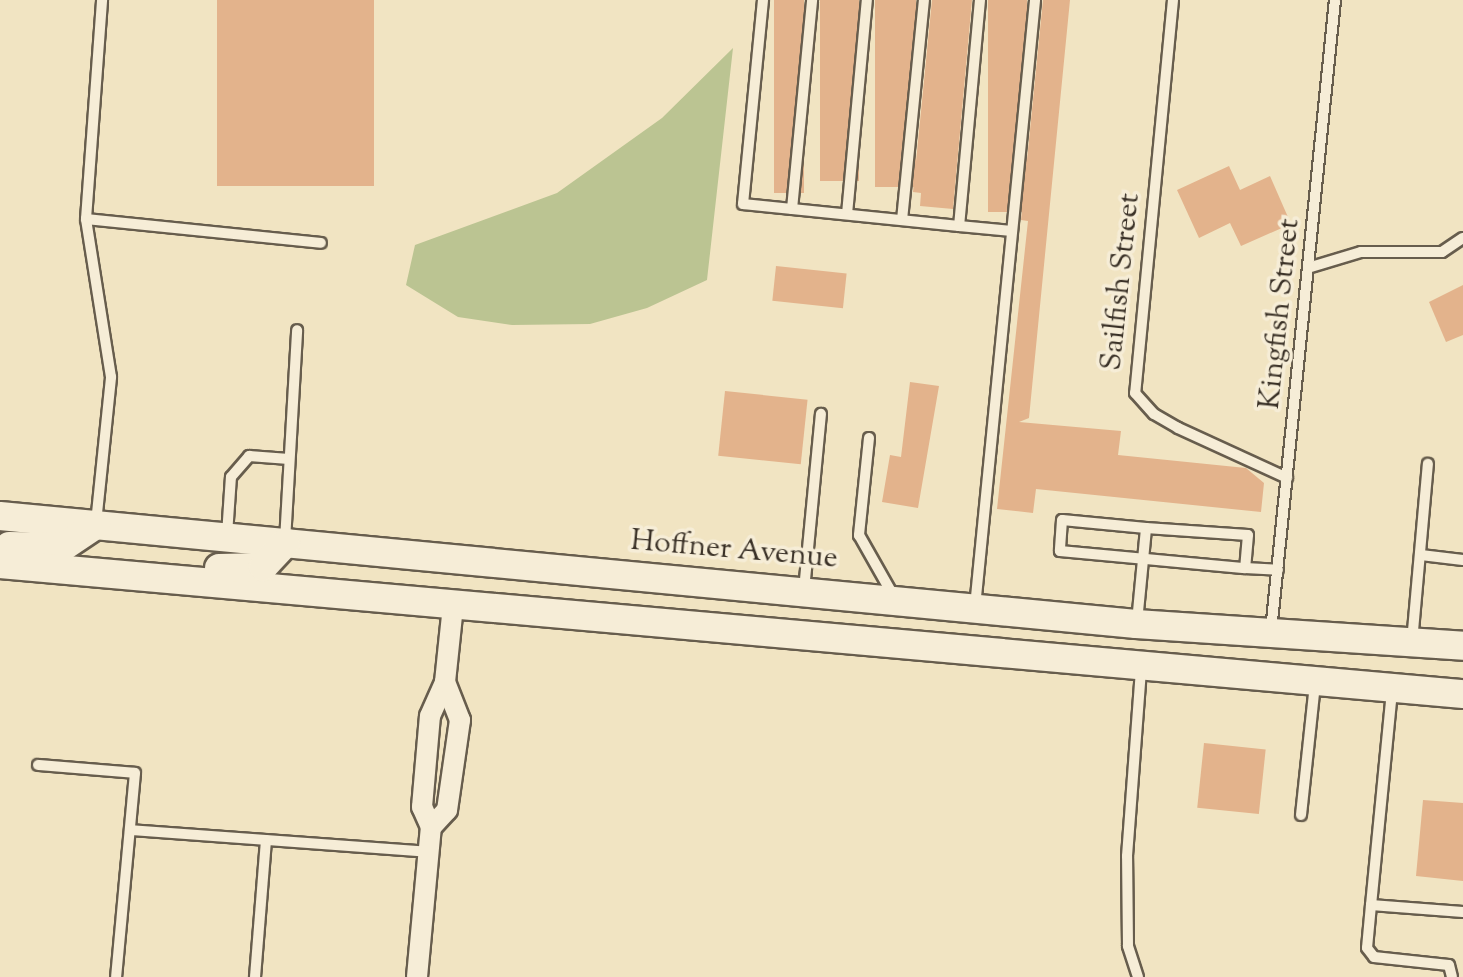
<!DOCTYPE html>
<html>
<head>
<meta charset="utf-8">
<style>
  body { margin:0 }
  #map { position:relative; width:1463px; height:977px; overflow:hidden; background:#f1e4c2; font-family:"Sorts Mill Goudy",serif }
  div>[style] { position:absolute }
  .green>* { inset:0; background:#bbc492 }
  .building>* { inset:0; background:#e3b38c; transform-origin:0 0 }
  .roads { filter:drop-shadow(2px 0 #675d4d) drop-shadow(-2px 0 #675d4d) drop-shadow(0 2px #675d4d) drop-shadow(0 -2px #675d4d) }
  .service>* { height:10px; margin:-5px; padding:0 5px; transform-origin:5px; border-radius:5px; background:#f6edd7 }
  .minor>* { height:20px; margin:-10px; padding:0 10px; transform-origin:10px; border-radius:10px; background:#f6edd7 }
  .secondary>* { height:28px; margin:-14px; padding:0 14px; transform-origin:14px; border-radius:14px; background:#f6edd7 }
  span { translate:-50% -50%; white-space:nowrap; text-align:center; line-height:1.15; -webkit-text-stroke:7px #f6edd7; paint-order:stroke }
  .street-label { font-size:30px; color:#393026 }
</style>
</head>
<body>
<div id="map">
  <div class="green">
    <i style="clip-path:polygon(733px 48px,707px 280px,647px 308px,590px 324px,512px 325px,458px 317px,406px 285px,415px 245px,557px 193px,662px 118px)"></i>
  </div>
  <div class="building">
    <i style="left:217px;top:0;width:157px;height:186px"></i>
    <i style="left:774px;top:0;width:30px;height:193px"></i>
    <i style="left:820px;top:0;width:39px;height:181px"></i>
    <i style="left:875px;top:0;width:41px;height:187px"></i>
    <i style="clip-path:polygon(932px 0,972px 0,953px 209px,920px 206px,921px 193px,913px 192px)"></i>
    <i style="left:988px;top:0;width:39px;height:212px"></i>
    <i style="clip-path:polygon(1043px 0,1070px 0,1029px 418px,1019px 422px,1121px 431px,1118px 455px,1246px 468px,1264px 483px,1261px 512px,1036px 489px,1033px 513px,997px 509px,1028px 221px,1021px 220px)"></i>
    <i style="clip-path:polygon(1229px 166px,1240px 190px,1270px 176px,1291px 224px,1241px 246px,1230px 223px,1199px 238px,1177px 190px)"></i>
    <i style="left:776px;top:266px;width:71px;height:35px;rotate:6deg"></i>
    <i style="clip-path:polygon(1463px 285px,1463px 335px,1446px 342px,1429px 302px)"></i>
    <i style="clip-path:polygon(910px 382px,939px 386px,918px 508px,882px 502px,890px 455px,901px 457px)"></i>
    <i style="left:725px;top:391px;width:83px;height:65px;rotate:6deg"></i>
    <i style="left:1204px;top:743px;width:62px;height:65px;rotate:6deg"></i>
    <i style="clip-path:polygon(1423px 800px,1463px 803px,1463px 881px,1416px 876px)"></i>
  </div>
  <div class="roads">
    <div class="service">
      <i style="left:763px;top:0;width:205px;rotate:95.6deg"></i>
      <i style="left:743px;top:204px;width:217px;rotate:5.8deg"></i>
      <i style="left:980px;top:0;width:227px;rotate:95.3deg"></i>
      <i style="left:959px;top:226px;width:53px;rotate:5.4deg"></i>
      <i style="left:1173px;top:0;width:395px;rotate:95.5deg"></i>
      <i style="left:1135px;top:393px;width:28px;rotate:48deg"></i>
      <i style="left:1154px;top:414px;width:28px;rotate:30deg"></i>
      <i style="left:1178px;top:428px;width:120px;rotate:24.6deg"></i>
      <i style="left:792px;top:209px;width:210px;rotate:-84.5deg"></i>
      <i style="left:847px;top:214px;width:215px;rotate:-84.7deg"></i>
      <i style="left:86px;top:219px;width:220px;rotate:-85.8deg"></i>
      <i style="left:902px;top:220px;width:221px;rotate:-84.3deg"></i>
      <i style="left:1311px;top:267px;width:52px;rotate:-16.7deg"></i>
      <i style="left:1361px;top:252px;width:81px"></i>
      <i style="left:1442px;top:252px;width:25px;rotate:-34deg"></i>
      <i style="left:869px;top:438px;width:98px;rotate:95.9deg"></i>
      <i style="left:859px;top:535px;width:69px;rotate:60.5deg"></i>
      <i style="left:96px;top:523px;width:147px;rotate:-84.1deg"></i>
      <i style="left:111px;top:377px;width:160px;rotate:-99deg"></i>
      <i style="left:86px;top:219px;width:236px;rotate:5.8deg"></i>
      <i style="left:1146px;top:528px;width:84px;rotate:-174.6deg"></i>
      <i style="left:1062px;top:520px;width:31px;rotate:94deg"></i>
      <i style="left:1060px;top:551px;width:186px;rotate:5.3deg"></i>
      <i style="left:227px;top:535px;width:58px;rotate:-86.1deg"></i>
      <i style="left:231px;top:477px;width:28px;rotate:-49deg"></i>
      <i style="left:249px;top:456px;width:40px;rotate:4.3deg"></i>
      <i style="left:285px;top:541px;width:211px;rotate:-86.7deg"></i>
      <i style="left:1421px;top:555px;width:42px;rotate:6.8deg"></i>
      <i style="left:804px;top:590px;width:177px;rotate:-84.5deg"></i>
      <i style="left:975px;top:607px;width:610px;rotate:-84.35deg"></i>
      <i style="left:1137px;top:622px;width:94px;rotate:-84.5deg"></i>
      <i style="left:1146px;top:528px;width:102px;rotate:3.9deg"></i>
      <i style="left:1248px;top:535px;width:33px;rotate:95deg"></i>
      <i style="left:1245px;top:568px;width:33px;rotate:3deg"></i>
      <i style="left:1271px;top:631px;width:634px;rotate:-84.21deg"></i>
      <i style="left:1412px;top:642px;width:179px;rotate:-84.9deg"></i>
      <i style="left:1392px;top:691px;width:215px;rotate:95.6deg"></i>
      <i style="left:1371px;top:905px;width:92px;rotate:4.4deg"></i>
      <i style="left:38px;top:765px;width:97px;rotate:4.7deg"></i>
      <i style="left:135px;top:773px;width:205px;rotate:95.3deg"></i>
      <i style="left:1301px;top:815px;width:132px;rotate:-83.9deg"></i>
      <i style="left:130px;top:830px;width:300px;rotate:4.2deg"></i>
      <i style="left:1371px;top:905px;width:43px;rotate:95.3deg"></i>
      <i style="left:1367px;top:948px;width:11px;rotate:52deg"></i>
      <i style="left:1374px;top:957px;width:75px;rotate:6.1deg"></i>
      <i style="left:1449px;top:965px;width:12px;rotate:76deg"></i>
      <i style="left:255px;top:977px;width:137px;rotate:-85.4deg"></i>
      <i style="left:1138px;top:977px;width:33px;rotate:-108deg"></i>
      <i style="left:1128px;top:946px;width:90px;rotate:-90.6deg"></i>
      <i style="left:1127px;top:856px;width:189px;rotate:-85.7deg"></i>
    </div>
    <div class="minor">
      <i style="left:445px;top:682px;width:41px;rotate:68.5deg"></i>
      <i style="left:460px;top:720px;width:91px;rotate:98.2deg"></i>
      <i style="left:447px;top:810px;width:23px;rotate:133deg"></i>
      <i style="left:431px;top:827px;width:22px;rotate:-114deg"></i>
      <i style="left:422px;top:807px;width:91px;rotate:-85deg"></i>
      <i style="left:430px;top:716px;width:37px;rotate:-66deg"></i>
      <i style="left:445px;top:682px;width:76px;rotate:-84deg"></i>
      <i style="left:417px;top:977px;width:151px;rotate:-84.7deg"></i>
    </div>
    <div class="secondary">
      <i style="left:0;top:516px;width:1141px;rotate:5.43deg"></i>
      <i style="left:1136px;top:624px;width:328px;rotate:3.8deg"></i>
      <i style="left:9px;top:546px;width:54px;rotate:1.1deg"></i>
      <i style="left:63px;top:547px;width:40px;rotate:-34deg"></i>
      <i style="left:0;top:564px;width:1469px;rotate:5.08deg"></i>
      <i style="left:219px;top:568px;width:44px;rotate:-1.3deg"></i>
      <i style="left:263px;top:567px;width:33px;rotate:-47deg"></i>
    </div>
  </div>
  <div class="street-label">
    <span style="left:1122px;top:282px;rotate:-84deg">Sailfish Street</span>
    <span style="left:1281px;top:314px;rotate:-84deg">Kingfish Street</span>
    <span style="left:734px;top:551px;rotate:5deg">Hoffner Avenue</span>
  </div>
</div>
</body>
</html>
